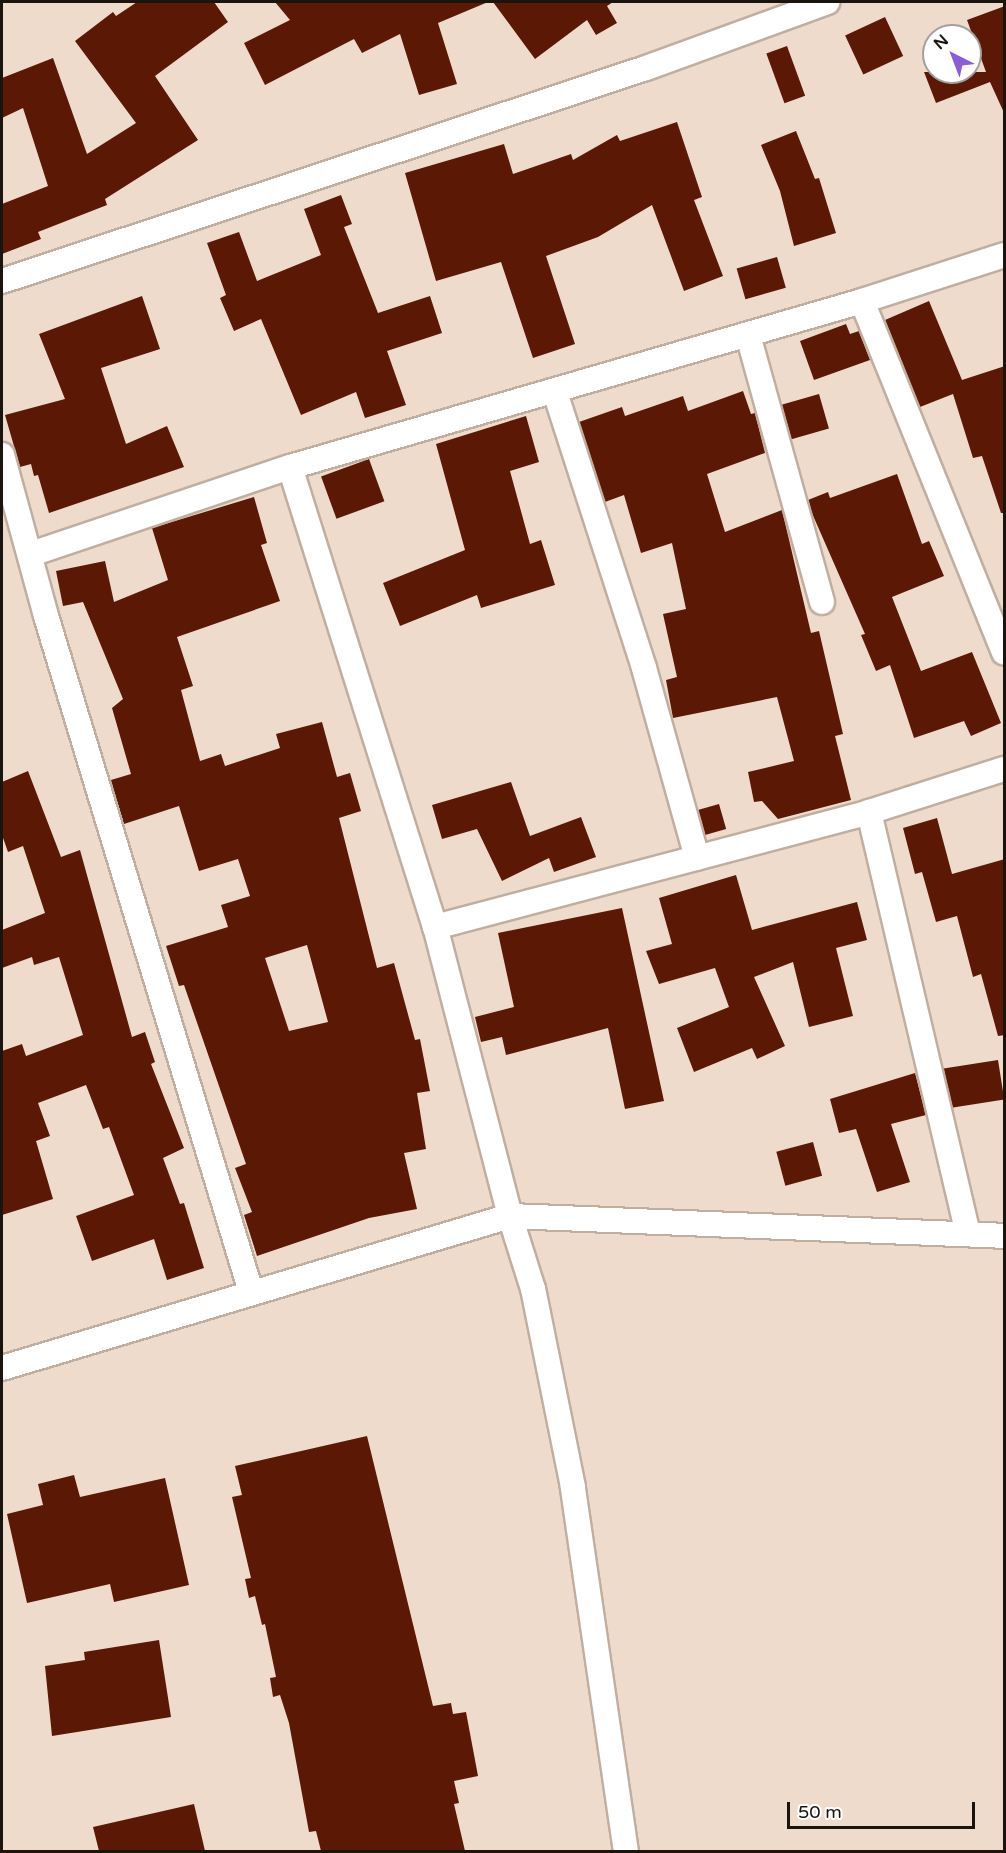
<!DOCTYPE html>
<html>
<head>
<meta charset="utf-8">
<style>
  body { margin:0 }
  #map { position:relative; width:1006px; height:1853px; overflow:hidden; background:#eedbcc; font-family:"Varela Round",sans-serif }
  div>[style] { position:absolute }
  .building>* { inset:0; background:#5b1805; transform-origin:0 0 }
  .roads { filter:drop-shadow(2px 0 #c0aea0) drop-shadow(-2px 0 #c0aea0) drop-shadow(0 2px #c0aea0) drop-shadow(0 -2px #c0aea0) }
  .street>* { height:24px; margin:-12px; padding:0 12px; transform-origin:12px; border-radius:12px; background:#fff }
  span { translate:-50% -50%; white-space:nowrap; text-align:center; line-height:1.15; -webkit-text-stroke:6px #fff; paint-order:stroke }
  .frame { position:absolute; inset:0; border:3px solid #1a140f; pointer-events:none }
  .north { position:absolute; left:922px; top:24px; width:60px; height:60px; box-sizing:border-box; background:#fff; border:2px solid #a3a19f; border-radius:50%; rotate:318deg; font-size:16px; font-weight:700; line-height:24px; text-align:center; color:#1a140f }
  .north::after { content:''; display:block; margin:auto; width:21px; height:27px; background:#8b5ed8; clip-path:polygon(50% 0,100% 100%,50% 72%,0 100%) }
  .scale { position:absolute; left:787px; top:1802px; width:188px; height:27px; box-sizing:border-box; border:3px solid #1a140f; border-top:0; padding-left:8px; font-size:18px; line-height:21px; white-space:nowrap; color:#1a140f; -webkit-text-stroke:4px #fff; paint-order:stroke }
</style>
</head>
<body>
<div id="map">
  <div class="building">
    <i style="clip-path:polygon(137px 2px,214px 2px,228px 22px,155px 76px,198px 140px,105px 199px,107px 205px,38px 232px,41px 239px,2px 254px,2px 204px,48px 186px,23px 108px,2px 118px,2px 78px,53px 58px,87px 154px,136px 123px,75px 41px,113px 12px,116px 16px)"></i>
    <i style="clip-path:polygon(275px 2px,488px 2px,438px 23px,457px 84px,419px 95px,400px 34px,362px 53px,354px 39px,265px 85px,244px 43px,290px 20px)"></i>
    <i style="clip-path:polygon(493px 2px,613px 2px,607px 6px,617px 23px,596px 35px,587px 20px,535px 59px)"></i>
    <i style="clip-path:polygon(1005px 6px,1005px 115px,990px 82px,936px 103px,924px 72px,986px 72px,967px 20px)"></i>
    <i style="left:885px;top:17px;width:43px;height:44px;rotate:65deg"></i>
    <i style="left:787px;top:46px;width:53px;height:22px;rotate:70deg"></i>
    <i style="clip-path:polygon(677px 122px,702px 197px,694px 200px,723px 276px,684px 291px,652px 205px,598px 237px,546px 256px,575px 344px,533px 358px,501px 262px,436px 281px,405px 173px,504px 144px,513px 174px,571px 154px,573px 160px,617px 135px,620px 141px)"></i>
    <i style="clip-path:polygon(796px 131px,815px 179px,819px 178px,836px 233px,794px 246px,780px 191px,761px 145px)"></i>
    <i style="clip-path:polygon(341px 195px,352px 224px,344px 227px,378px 313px,430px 296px,442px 333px,387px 351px,406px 405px,365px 418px,356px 392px,301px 415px,261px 319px,234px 331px,220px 298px,226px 295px,207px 243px,239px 232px,257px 281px,321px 255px,304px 209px)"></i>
    <i style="left:777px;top:257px;width:32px;height:42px;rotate:74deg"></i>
    <i style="clip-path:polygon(142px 296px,160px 349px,101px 368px,126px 444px,167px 426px,184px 467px,49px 513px,38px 475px,34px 476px,31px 464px,20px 467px,5px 415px,65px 399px,39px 334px)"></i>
    <i style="clip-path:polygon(929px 301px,962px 380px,1005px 366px,1005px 513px,1001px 513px,982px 456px,973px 458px,953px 394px,920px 407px,885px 320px)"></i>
    <i style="clip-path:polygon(846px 324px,850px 334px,859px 331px,870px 360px,814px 380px,800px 341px)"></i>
    <i style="clip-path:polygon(743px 391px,751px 414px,755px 413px,765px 453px,707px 474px,725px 532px,782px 510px,811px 633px,819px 631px,843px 734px,835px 736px,851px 800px,778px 819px,762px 801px,754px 802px,748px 772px,794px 761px,777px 697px,673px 718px,666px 680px,677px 677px,663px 614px,686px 609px,672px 543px,641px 553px,624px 495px,605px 502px,579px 422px,622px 407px,625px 416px,683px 396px,688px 411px)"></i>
    <i style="left:819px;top:394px;width:36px;height:39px;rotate:74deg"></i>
    <i style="clip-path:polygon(526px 416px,539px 462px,510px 471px,530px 544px,541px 540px,555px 585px,481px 608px,477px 595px,400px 626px,383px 583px,465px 550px,436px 444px)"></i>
    <i style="left:369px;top:459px;width:45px;height:51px;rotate:70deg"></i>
    <i style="clip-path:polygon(897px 474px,922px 544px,929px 541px,944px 576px,892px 597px,921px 671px,972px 652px,1001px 723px,971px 736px,964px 721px,914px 738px,890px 665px,876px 671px,861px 635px,865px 634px,811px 511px,808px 500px,828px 492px,830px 498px)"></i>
    <i style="clip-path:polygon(evenodd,254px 497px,267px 543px,261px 545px,280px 601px,177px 637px,193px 686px,181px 690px,200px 761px,221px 754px,225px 766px,280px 748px,276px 734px,322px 722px,337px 777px,350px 773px,361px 811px,339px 818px,377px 968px,394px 963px,415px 1040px,420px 1039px,430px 1091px,417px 1093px,426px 1149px,404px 1153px,417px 1209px,369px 1218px,257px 1256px,244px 1215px,252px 1212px,235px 1168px,246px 1164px,184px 985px,179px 986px,166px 946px,228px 927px,221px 905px,250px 896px,238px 859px,199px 871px,179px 806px,124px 824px,111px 780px,131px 774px,112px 708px,123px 699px,83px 602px,63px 606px,56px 571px,105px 561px,114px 602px,168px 580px,152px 528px,254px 497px,307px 945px,328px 1022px,289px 1031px,265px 958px,307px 945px)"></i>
    <i style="clip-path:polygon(28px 771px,61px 857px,80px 850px,132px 1037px,145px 1032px,155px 1062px,151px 1064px,184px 1148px,163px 1158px,180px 1204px,184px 1203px,204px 1268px,167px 1280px,154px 1239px,92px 1261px,76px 1216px,134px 1195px,109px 1127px,103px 1129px,86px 1085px,38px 1103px,50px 1136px,36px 1141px,53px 1199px,2px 1215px,2px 1051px,22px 1044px,26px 1056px,83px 1035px,59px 957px,34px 965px,32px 957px,2px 968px,2px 930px,45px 913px,23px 846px,8px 852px,2px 835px,2px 782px)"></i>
    <i style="clip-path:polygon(511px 782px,530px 836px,581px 817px,596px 857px,554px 872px,549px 858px,502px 881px,477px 829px,442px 839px,432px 805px)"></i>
    <i style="left:719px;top:804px;width:26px;height:22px;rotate:74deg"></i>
    <i style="clip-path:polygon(937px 818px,952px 874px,1005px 859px,1005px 1035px,998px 1036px,981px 974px,973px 977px,957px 916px,936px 922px,922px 872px,915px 874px,903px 828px)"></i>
    <i style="clip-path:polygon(736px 875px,752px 930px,857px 902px,867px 940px,836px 948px,853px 1016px,809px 1027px,793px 962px,754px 977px,785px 1046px,757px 1059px,752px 1048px,694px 1072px,677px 1028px,729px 1007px,715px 968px,659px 984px,646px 951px,672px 944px,659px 898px)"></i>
    <i style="clip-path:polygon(622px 908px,664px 1101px,625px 1109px,608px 1028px,506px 1055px,502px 1037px,481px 1042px,475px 1017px,514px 1007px,498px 933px)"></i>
    <i style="left:998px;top:1060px;width:40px;height:55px;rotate:81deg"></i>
    <i style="clip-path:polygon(915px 1073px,926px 1115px,891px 1124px,910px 1182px,877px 1192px,856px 1129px,839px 1133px,830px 1099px)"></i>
    <i style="left:813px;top:1142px;width:35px;height:38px;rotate:75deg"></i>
    <i style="clip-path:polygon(367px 1436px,433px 1706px,451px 1703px,453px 1714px,466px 1712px,478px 1776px,454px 1781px,459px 1803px,454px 1804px,465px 1851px,321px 1851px,316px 1831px,309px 1832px,289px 1723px,280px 1695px,273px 1697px,270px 1678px,276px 1677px,265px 1624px,262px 1625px,255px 1596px,249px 1598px,245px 1579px,251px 1578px,232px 1497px,242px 1495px,235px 1466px)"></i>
    <i style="clip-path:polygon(74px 1475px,80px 1497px,165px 1478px,189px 1585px,114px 1602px,110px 1584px,27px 1603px,7px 1514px,43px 1505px,38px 1484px)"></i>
    <i style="clip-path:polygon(159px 1640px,171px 1717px,52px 1736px,45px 1666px,85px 1660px,84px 1652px)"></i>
    <i style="clip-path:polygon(194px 1804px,205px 1851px,99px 1851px,93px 1827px)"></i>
  </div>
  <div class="roads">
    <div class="street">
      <i style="left:2px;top:281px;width:678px;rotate:-18.3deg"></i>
      <i style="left:646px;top:68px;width:193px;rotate:-20deg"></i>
      <i style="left:862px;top:301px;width:379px;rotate:68deg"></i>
      <i style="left:748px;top:335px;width:277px;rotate:74.5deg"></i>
      <i style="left:555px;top:392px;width:290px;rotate:72.1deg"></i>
      <i style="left:644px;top:668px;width:197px;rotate:74.4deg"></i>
      <i style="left:2px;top:455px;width:167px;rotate:74.7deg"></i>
      <i style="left:46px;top:616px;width:706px;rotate:73.13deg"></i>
      <i style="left:31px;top:554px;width:273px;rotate:-18.6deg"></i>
      <i style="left:869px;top:812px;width:433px;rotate:76.8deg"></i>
      <i style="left:435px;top:927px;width:449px;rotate:-14.8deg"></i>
      <i style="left:869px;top:812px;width:142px;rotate:-17.7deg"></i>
      <i style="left:2px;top:1368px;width:530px;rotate:-16.66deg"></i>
      <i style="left:510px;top:1216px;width:494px;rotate:2.3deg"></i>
      <i style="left:626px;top:1852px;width:369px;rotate:-98.3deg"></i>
      <i style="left:573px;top:1487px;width:202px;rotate:-101.4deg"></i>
      <i style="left:533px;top:1289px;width:77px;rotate:-107.5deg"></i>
      <i style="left:510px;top:1216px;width:299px;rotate:-104.5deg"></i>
      <i style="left:435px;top:927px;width:482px;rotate:-107.5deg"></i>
      <i style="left:290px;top:467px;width:596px;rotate:-16.18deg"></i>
      <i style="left:862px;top:301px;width:149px;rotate:-17.9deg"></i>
    </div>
  </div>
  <div class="frame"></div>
  <div class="north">N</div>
  <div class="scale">50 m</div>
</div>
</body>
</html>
